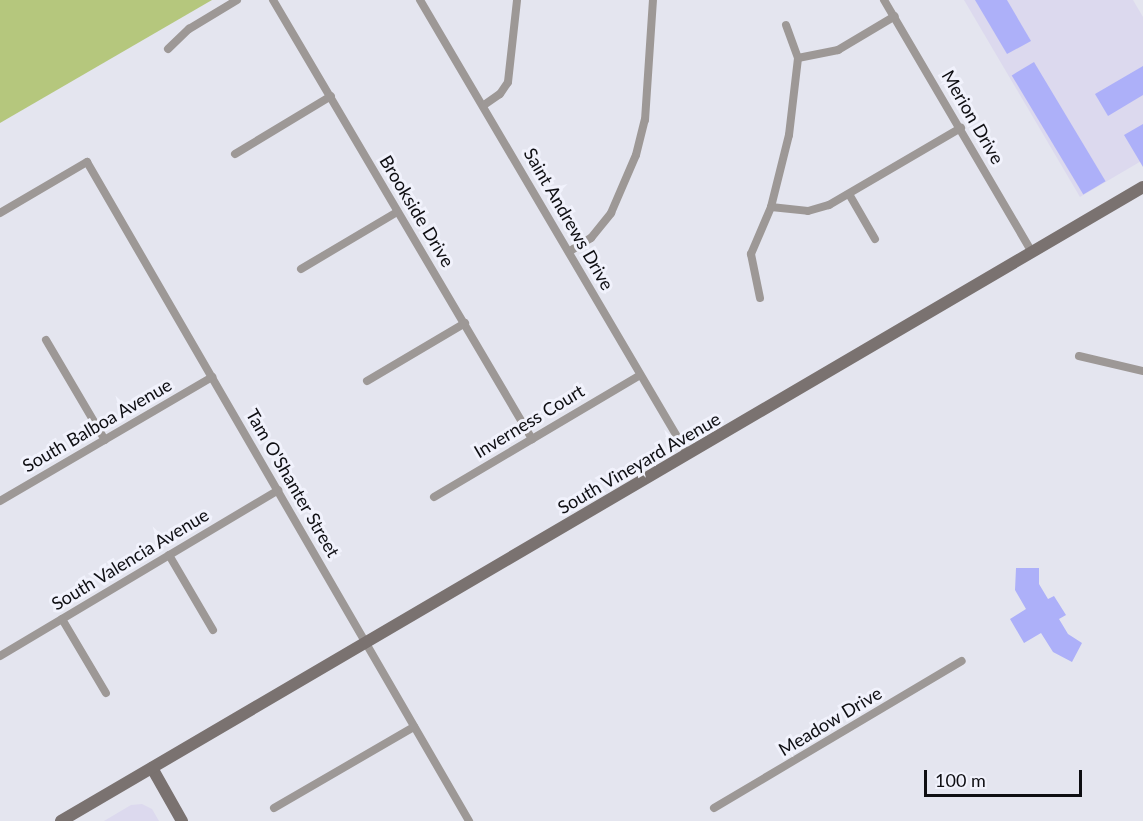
<!DOCTYPE html>
<html>
<head>
<meta charset="utf-8">
<style>
  body { margin:0 }
  #map { position:relative; width:1143px; height:821px; overflow:hidden; background:#e4e5ef; font-family:Lato,sans-serif }
  div>[style] { position:absolute }
  .commercial>* { inset:0; background:#dcd9ee }
  .green>* { inset:0; background:#b5c77d }
  .building>* { inset:0; background:#adb0f9; transform-origin:0 0 }
  .street>* { height:8px; margin:-4px; padding:0 4px; transform-origin:4px; border-radius:4px; background:#9d9896 }
  .secondary>* { height:12px; margin:-6px; padding:0 6px; transform-origin:6px; border-radius:6px; background:#7a7270 }
  span { translate:-50% -50%; white-space:nowrap; text-align:center; line-height:1.15; -webkit-text-stroke:6px #f1f2fc; paint-order:stroke }
  .street-label { font-size:18px; color:#0e0e12 }
  .scale { position:absolute; left:924px; top:770px; width:158px; height:27px; box-sizing:border-box; border:3px solid #0e0e12; border-top:0; padding-left:8px; font-size:18px; line-height:21px; white-space:nowrap; color:#0e0e12; -webkit-text-stroke:4px #f1f2fc; paint-order:stroke }
</style>
</head>
<body>
<div id="map">
  <div class="commercial">
    <i style="clip-path:polygon(964px 0,1133px 0,1143px 17px,1143px 160px,1080px 197px)"></i>
    <i style="clip-path:polygon(142px 804px,152px 809px,159px 821px,104px 821px,131px 805px)"></i>
  </div>
  <div class="green">
    <i style="clip-path:polygon(0 0,212px 0,0 123px)"></i>
  </div>
  <div class="building">
    <i style="clip-path:polygon(975px 0,1007px 0,1031px 41px,1007px 54px)"></i>
    <i style="left:1034px;top:62px;width:139px;height:26px;rotate:59deg"></i>
    <i style="clip-path:polygon(1143px 66px,1143px 95px,1108px 116px,1095px 94px)"></i>
    <i style="clip-path:polygon(1143px 124px,1143px 167px,1124px 135px)"></i>
    <i style="clip-path:polygon(1016px 568px,1039px 568px,1039px 584px,1048px 599px,1054px 596px,1066px 615px,1059px 619px,1068px 634px,1082px 643px,1072px 662px,1053px 652px,1041px 633px,1024px 643px,1010px 619px,1026px 609px,1015px 590px)"></i>
  </div>
  <div class="street">
    <i style="left:273px;top:0;width:510px;rotate:59.46deg"></i>
    <i style="left:420px;top:0;width:528px;rotate:59.5deg"></i>
    <i style="left:884px;top:0;width:292px;rotate:59.6deg"></i>
    <i style="left:168px;top:49px;width:29px;rotate:-44deg"></i>
    <i style="left:189px;top:29px;width:56px;rotate:-31.1deg"></i>
    <i style="left:798px;top:58px;width:41px;rotate:-11.3deg"></i>
    <i style="left:838px;top:50px;width:66px;rotate:-30.8deg"></i>
    <i style="left:484px;top:105px;width:19px;rotate:-35deg"></i>
    <i style="left:500px;top:94px;width:14px;rotate:-56deg"></i>
    <i style="left:508px;top:82px;width:82px;rotate:-83.7deg"></i>
    <i style="left:235px;top:154px;width:112px;rotate:-31.1deg"></i>
    <i style="left:849px;top:194px;width:52px;rotate:60deg"></i>
    <i style="left:771px;top:207px;width:37px;rotate:6deg"></i>
    <i style="left:808px;top:211px;width:22px;rotate:-16deg"></i>
    <i style="left:829px;top:205px;width:153px;rotate:-30.3deg"></i>
    <i style="left:0;top:213px;width:101px;rotate:-30.4deg"></i>
    <i style="left:87px;top:162px;width:762px;rotate:59.9deg"></i>
    <i style="left:570px;top:251px;width:25px;rotate:-32deg"></i>
    <i style="left:591px;top:238px;width:32px;rotate:-51deg"></i>
    <i style="left:611px;top:213px;width:63px;rotate:-66.7deg"></i>
    <i style="left:636px;top:155px;width:36px;rotate:-76deg"></i>
    <i style="left:645px;top:120px;width:120px;rotate:-86.2deg"></i>
    <i style="left:301px;top:269px;width:112px;rotate:-30.7deg"></i>
    <i style="left:760px;top:298px;width:45px;rotate:-101.6deg"></i>
    <i style="left:751px;top:254px;width:51px;rotate:-66.9deg"></i>
    <i style="left:771px;top:207px;width:74px;rotate:-76deg"></i>
    <i style="left:789px;top:135px;width:78px;rotate:-83.3deg"></i>
    <i style="left:798px;top:58px;width:35px;rotate:-110deg"></i>
    <i style="left:46px;top:340px;width:116px;rotate:59.5deg"></i>
    <i style="left:1079px;top:356px;width:66px;rotate:13.2deg"></i>
    <i style="left:367px;top:381px;width:114px;rotate:-30.6deg"></i>
    <i style="left:434px;top:497px;width:239px;rotate:-30.6deg"></i>
    <i style="left:0;top:501px;width:246px;rotate:-30.3deg"></i>
    <i style="left:169px;top:555px;width:87px;rotate:59.6deg"></i>
    <i style="left:62px;top:619px;width:86px;rotate:59.3deg"></i>
    <i style="left:0;top:656px;width:324px;rotate:-30.8deg"></i>
    <i style="left:274px;top:808px;width:162px;rotate:-30.1deg"></i>
    <i style="left:714px;top:808px;width:288px;rotate:-30.7deg"></i>
  </div>
  <div class="secondary">
    <i style="left:152px;top:768px;width:61px;rotate:60.5deg"></i>
    <i style="left:61px;top:821px;width:1254px;rotate:-30.37deg"></i>
  </div>
  <div class="street-label">
    <span style="left:973px;top:117px;rotate:60deg">Merion Drive</span>
    <span style="left:417px;top:211px;rotate:59deg">Brookside Drive</span>
    <span style="left:569px;top:219px;rotate:60deg">Saint Andrews Drive</span>
    <span style="left:529px;top:421px;rotate:-31deg">Inverness Court</span>
    <span style="left:97px;top:425px;rotate:-30deg">South Balboa Avenue</span>
    <span style="left:639px;top:463px;rotate:-30deg">South Vineyard Avenue</span>
    <span style="left:293px;top:483px;rotate:60deg">Tam O'Shanter Street</span>
    <span style="left:130px;top:559px;rotate:-31deg">South Valencia Avenue</span>
    <span style="left:830px;top:721px;rotate:-31deg">Meadow Drive</span>
  </div>
  <div class="scale">100 m</div>
</div>
</body>
</html>
